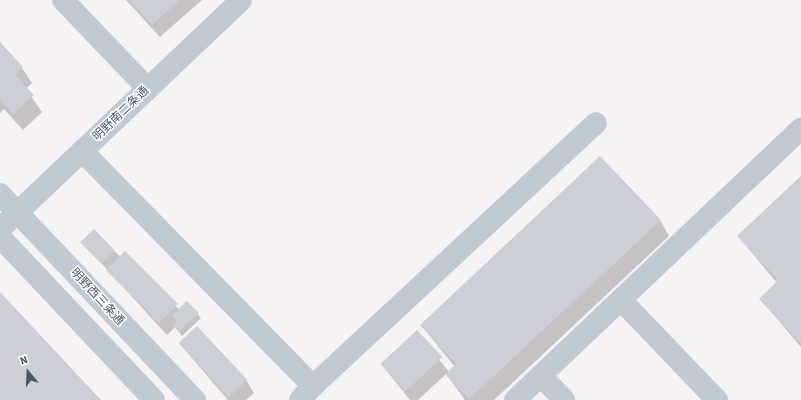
<!DOCTYPE html>
<html>
<head>
<meta charset="utf-8">
<style>
  body { margin:0 }
  #map { position:relative; width:801px; height:400px; overflow:hidden; background:#f5f3f3; font-family:"Source Sans 3","Noto Sans JP",sans-serif }
  div>[style] { position:absolute }
  .shadow>* { inset:0; background:#0003 }
  .building>* { inset:0; background:#cdcfd5; transform-origin:0 0 }
  .minor>* { height:22px; margin:-11px; padding:0 11px; transform-origin:11px; border-radius:11px; background:#c1cad2 }
  span { translate:-50% -50%; white-space:nowrap; text-align:center; line-height:1.15; -webkit-text-stroke:3px #fff; paint-order:stroke }
  .street-label { font-size:12px; color:#4a5661 }
  .north { position:absolute; left:8px; top:352px; width:40px; height:40px; -webkit-text-stroke:3px #fff; paint-order:stroke; rotate:341deg; font-size:11px; font-weight:700; line-height:16px; text-align:center; color:#4a5661 }
  .north::after { content:''; display:block; margin:auto; width:14px; height:18px; background:#4a5661; clip-path:polygon(50% 0,100% 100%,50% 72%,0 100%) }
</style>
</head>
<body>
<div id="map">
  <div class="shadow">
    <i style="clip-path:polygon(126px 0,202px 0,160px 37px)"></i>
    <i style="clip-path:polygon(0 44px,22px 68px,32px 83px,26px 89px,42px 112px,23px 130px,4px 109px,0 113px)"></i>
    <i style="clip-path:polygon(801px 177px,801px 347px,760px 299px,777px 283px,738px 236px)"></i>
    <i style="clip-path:polygon(660px 220px,669px 236px,494px 400px,465px 400px,446px 374px,418px 400px,410px 400px,382px 365px,417px 332px,449px 372px,455px 367px,421px 325px)"></i>
    <i style="clip-path:polygon(82px 242px,114px 251px,180px 310px,187px 303px,201px 318px,182px 336px,175px 327px,167px 335px)"></i>
    <i style="clip-path:polygon(180px 344px,246px 380px,254px 393px,246px 400px,228px 400px)"></i>
  </div>
  <div class="building">
    <i style="clip-path:polygon(129px 0,180px 0,152px 25px)"></i>
    <i style="clip-path:polygon(0 42px,23px 67px,15px 75px,34px 95px,13px 114px,0 100px)"></i>
    <i style="clip-path:polygon(600px 156px,661px 220px,469px 399px,445px 374px,456px 364px,420px 325px)"></i>
    <i style="clip-path:polygon(801px 176px,801px 344px,759px 299px,778px 280px,737px 236px)"></i>
    <i style="left:94px;top:229px;width:30px;height:19px;rotate:46deg"></i>
    <i style="left:125px;top:251px;width:75px;height:27px;rotate:45deg"></i>
    <i style="clip-path:polygon(0 292px,101px 400px,0 400px)"></i>
    <i style="clip-path:polygon(187px 301px,199px 313px,179px 332px,173px 325px,177px 321px,172px 315px)"></i>
    <i style="left:197px;top:326px;width:74px;height:25px;rotate:47deg"></i>
    <i style="left:417px;top:330px;width:37px;height:50px;rotate:47deg"></i>
  </div>
  <div class="minor">
    <i style="left:63px;top:0;width:123px;rotate:46.3deg"></i>
    <i style="left:82px;top:151px;width:330px;rotate:45.5deg"></i>
    <i style="left:313px;top:386px;width:19px;rotate:133deg"></i>
    <i style="left:0;top:194px;width:284px;rotate:46.6deg"></i>
    <i style="left:0;top:229px;width:332px;rotate:-43.5deg"></i>
    <i style="left:0;top:237px;width:224px;rotate:46.6deg"></i>
    <i style="left:621px;top:300px;width:139px;rotate:46.2deg"></i>
    <i style="left:541px;top:376px;width:33px;rotate:46deg"></i>
    <i style="left:313px;top:386px;width:386px;rotate:-42.9deg"></i>
    <i style="left:515px;top:400px;width:394px;rotate:-43.5deg"></i>
  </div>
  <div class="street-label">
    <span style="left:121px;top:114px;rotate:-44deg">明野南二条通</span>
    <span style="left:97px;top:297px;rotate:47deg">明野西三条通</span>
  </div>
  <div class="north">N</div>
</div>
</body>
</html>
